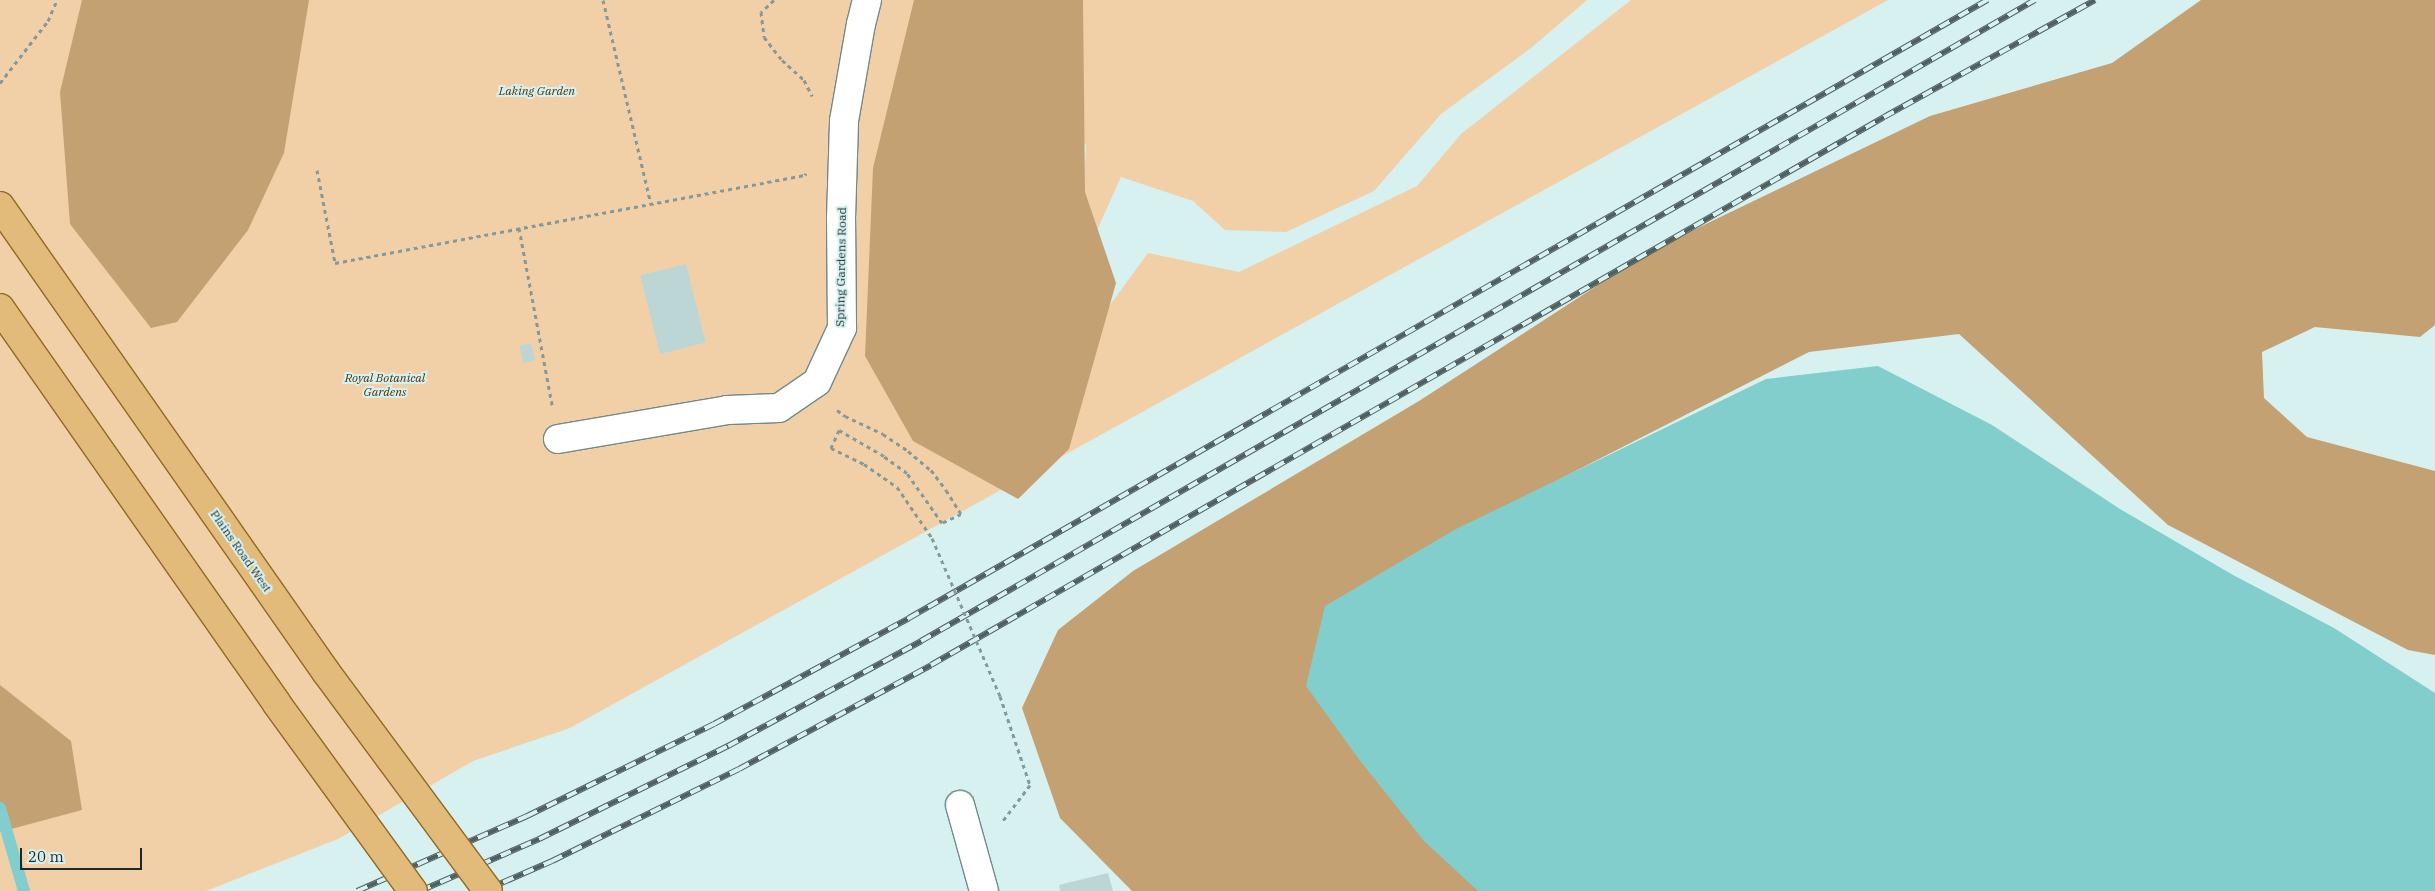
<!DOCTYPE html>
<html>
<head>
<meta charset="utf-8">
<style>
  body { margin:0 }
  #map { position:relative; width:2435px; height:891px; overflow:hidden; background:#d6f1f0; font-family:"IBM Plex Serif",serif }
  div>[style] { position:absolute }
  .green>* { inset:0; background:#f1d0a7 }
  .forest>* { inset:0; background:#c4a172 }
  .water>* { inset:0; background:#82cecd }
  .stream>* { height:12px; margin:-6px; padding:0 6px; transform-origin:6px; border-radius:6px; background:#82cecd }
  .building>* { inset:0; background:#bbd6d5; transform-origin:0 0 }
  .path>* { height:3px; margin-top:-1.5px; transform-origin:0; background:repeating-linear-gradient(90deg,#869999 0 4px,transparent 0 8px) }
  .roads { filter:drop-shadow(1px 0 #718a89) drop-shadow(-1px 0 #718a89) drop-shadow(0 1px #718a89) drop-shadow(0 -1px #718a89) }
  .street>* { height:28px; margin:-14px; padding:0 14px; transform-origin:14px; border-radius:14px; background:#fff }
  .rail>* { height:5.5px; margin-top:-2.75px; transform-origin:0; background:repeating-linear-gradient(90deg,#d6f1f0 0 11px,#505f5f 0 22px); box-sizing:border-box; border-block:1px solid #505f5f }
  .path-bridge>* { height:3px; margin-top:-1.5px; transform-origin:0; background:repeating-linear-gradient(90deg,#869999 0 4px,transparent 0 8px) }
  .bridges { filter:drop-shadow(1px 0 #916a25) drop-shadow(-1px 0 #916a25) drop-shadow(0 1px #916a25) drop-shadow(0 -1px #916a25) }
  .primary-bridge>* { height:28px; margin:-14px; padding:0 14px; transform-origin:14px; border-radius:14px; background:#e2bb7b }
  span { translate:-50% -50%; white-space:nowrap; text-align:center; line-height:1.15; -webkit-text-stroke:4px #d6f1f0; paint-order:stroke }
  .park-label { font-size:12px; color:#4d340d; font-style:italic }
  .street-label { font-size:12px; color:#1f2929 }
  .scale { position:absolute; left:20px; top:848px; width:122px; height:22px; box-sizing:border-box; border:2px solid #1f2929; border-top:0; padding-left:6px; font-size:15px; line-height:18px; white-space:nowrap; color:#1f2929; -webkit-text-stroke:4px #d6f1f0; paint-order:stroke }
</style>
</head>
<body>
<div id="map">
  <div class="green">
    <i style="clip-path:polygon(0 0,1004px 0,1047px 296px,1110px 305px,1148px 253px,1239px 272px,1417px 186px,1461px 134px,1631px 0,1888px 0,570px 728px,473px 761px,338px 839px,206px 891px,0 891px)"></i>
    <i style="clip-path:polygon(1063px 0,1587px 0,1531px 48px,1441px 114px,1374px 191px,1286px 232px,1225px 230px,1193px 201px,1121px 177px,1080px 268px,1086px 145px,1040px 85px)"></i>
  </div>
  <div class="forest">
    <i style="clip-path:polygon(82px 0,309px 0,284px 153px,248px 230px,177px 322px,151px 328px,70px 224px,60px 92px)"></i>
    <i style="clip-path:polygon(914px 0,1083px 0,1085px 192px,1116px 283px,1069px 449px,1018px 499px,913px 441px,865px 356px,873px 168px)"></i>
    <i style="clip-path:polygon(2201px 0,2435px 0,2435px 325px,2420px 337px,2315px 327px,2262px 352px,2264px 398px,2307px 437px,2435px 471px,2435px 655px,2408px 650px,2168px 525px,1959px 334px,1809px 352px,1509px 505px,1484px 891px,1132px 891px,1060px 818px,1022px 708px,1058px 630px,1133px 571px,1419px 401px,1652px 250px,1930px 116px,2112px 63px)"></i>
    <i style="clip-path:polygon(0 685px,71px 741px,82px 810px,0 832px)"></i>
  </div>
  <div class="water">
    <i style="clip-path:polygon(1878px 366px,1992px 425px,2120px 509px,2233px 575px,2334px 628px,2435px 693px,2435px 891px,1478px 891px,1424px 841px,1358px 758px,1306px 686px,1325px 606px,1456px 529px,1766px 379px)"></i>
  </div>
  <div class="stream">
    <i style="left:0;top:808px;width:86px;rotate:73.9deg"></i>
  </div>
  <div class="building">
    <i style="left:686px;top:264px;width:81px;height:47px;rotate:76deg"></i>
    <i style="left:531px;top:343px;width:18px;height:12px;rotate:77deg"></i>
    <i style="clip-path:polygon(1108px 873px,1113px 891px,1060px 891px,1059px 885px)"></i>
  </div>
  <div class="path">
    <i style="left:603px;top:0;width:210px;rotate:76.8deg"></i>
    <i style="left:774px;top:0;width:18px;rotate:137deg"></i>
    <i style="left:761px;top:12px;width:25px;rotate:83deg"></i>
    <i style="left:764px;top:37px;width:29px;rotate:52deg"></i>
    <i style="left:782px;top:60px;width:30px;rotate:42deg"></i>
    <i style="left:804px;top:80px;width:18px;rotate:63deg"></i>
    <i style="left:0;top:83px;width:78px;rotate:-52.3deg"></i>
    <i style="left:48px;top:21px;width:23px;rotate:-67deg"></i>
    <i style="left:317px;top:170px;width:95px;rotate:79deg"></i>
    <i style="left:335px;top:263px;width:478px;rotate:-10.6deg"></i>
    <i style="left:805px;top:175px;width:2px;rotate:-63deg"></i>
    <i style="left:519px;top:228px;width:180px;rotate:79.4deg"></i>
    <i style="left:837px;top:410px;width:10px;rotate:37deg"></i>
    <i style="left:845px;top:416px;width:42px;rotate:25.3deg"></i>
    <i style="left:883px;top:434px;width:30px;rotate:34deg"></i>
    <i style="left:908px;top:451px;width:30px;rotate:40deg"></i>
    <i style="left:931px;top:470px;width:25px;rotate:53deg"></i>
    <i style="left:946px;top:490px;width:28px;rotate:58deg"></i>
    <i style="left:961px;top:514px;width:21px;rotate:155deg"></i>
    <i style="left:942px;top:523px;width:61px;rotate:-125deg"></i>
    <i style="left:907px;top:473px;width:29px;rotate:-144deg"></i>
    <i style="left:884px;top:456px;width:52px;rotate:-150deg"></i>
    <i style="left:839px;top:430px;width:20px;rotate:114deg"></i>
    <i style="left:831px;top:448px;width:37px;rotate:26deg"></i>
    <i style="left:864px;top:464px;width:40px;rotate:34.9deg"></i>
    <i style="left:897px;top:487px;width:62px;rotate:55.5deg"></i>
    <i style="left:1000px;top:696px;width:94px;rotate:71.4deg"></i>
    <i style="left:1030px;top:785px;width:46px;rotate:127.1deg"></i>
  </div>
  <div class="roads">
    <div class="street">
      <i style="left:558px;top:439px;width:171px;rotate:-9.7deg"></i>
      <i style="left:727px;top:410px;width:52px;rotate:-2.2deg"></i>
      <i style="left:779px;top:408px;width:46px;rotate:-34.4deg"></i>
      <i style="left:817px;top:382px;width:60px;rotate:-65.2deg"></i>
      <i style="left:842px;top:328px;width:110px;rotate:-90.5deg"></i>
      <i style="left:841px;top:218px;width:97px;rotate:-88.2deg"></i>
      <i style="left:844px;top:121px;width:98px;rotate:-80.1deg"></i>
      <i style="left:861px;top:24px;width:25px;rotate:-76deg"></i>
      <i style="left:960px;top:805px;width:89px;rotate:74.4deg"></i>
    </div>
  </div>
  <div class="rail">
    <i style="left:357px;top:891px;width:186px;rotate:-23.8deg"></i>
    <i style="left:527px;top:816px;width:208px;rotate:-26.2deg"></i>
    <i style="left:714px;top:724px;width:222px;rotate:-28.5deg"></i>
    <i style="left:909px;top:618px;width:1243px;rotate:-29.82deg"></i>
    <i style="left:420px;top:891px;width:130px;rotate:-23.6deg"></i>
    <i style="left:539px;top:839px;width:211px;rotate:-26.2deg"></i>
    <i style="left:728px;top:746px;width:220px;rotate:-28.5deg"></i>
    <i style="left:921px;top:641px;width:1285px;rotate:-29.92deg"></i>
    <i style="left:483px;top:891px;width:75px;rotate:-23.5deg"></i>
    <i style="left:552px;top:861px;width:208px;rotate:-26.2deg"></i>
    <i style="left:739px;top:769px;width:218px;rotate:-28.4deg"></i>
    <i style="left:931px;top:665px;width:1099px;rotate:-29.9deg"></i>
    <i style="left:1884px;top:117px;width:241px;rotate:-29deg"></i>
  </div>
  <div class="path-bridge">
    <i style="left:932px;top:538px;width:172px;rotate:66.7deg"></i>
  </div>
  <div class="bridges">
    <div class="primary-bridge">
      <i style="left:0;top:206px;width:569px;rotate:55.02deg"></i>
      <i style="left:326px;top:672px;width:272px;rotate:53.5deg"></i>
      <i style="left:0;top:308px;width:483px;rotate:55deg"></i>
      <i style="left:277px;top:704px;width:231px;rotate:54deg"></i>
    </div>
  </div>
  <div class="park-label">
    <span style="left:537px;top:91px">Laking Garden</span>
    <span style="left:385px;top:385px">Royal Botanical<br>Gardens</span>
  </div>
  <div class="street-label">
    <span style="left:841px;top:267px;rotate:-89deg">Spring Gardens Road</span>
    <span style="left:241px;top:551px;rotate:55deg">Plains Road West</span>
  </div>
  <div class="scale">20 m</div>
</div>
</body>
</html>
